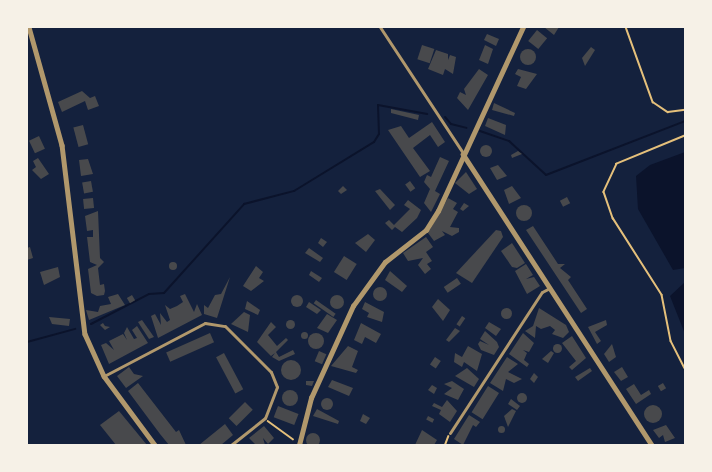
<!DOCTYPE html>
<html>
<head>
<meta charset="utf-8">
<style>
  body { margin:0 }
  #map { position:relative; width:712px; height:472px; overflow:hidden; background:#14213d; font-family:Poppins,sans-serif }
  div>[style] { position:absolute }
  .water>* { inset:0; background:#0b132b }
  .stream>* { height:2px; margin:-1px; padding:0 1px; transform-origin:1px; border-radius:1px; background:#0b132b }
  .building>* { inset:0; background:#48494c; transform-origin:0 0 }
  .round { border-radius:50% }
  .path>* { height:1.5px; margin:-0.75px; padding:0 0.75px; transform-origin:0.75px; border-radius:0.75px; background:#e5c07b }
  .minor>* { height:3px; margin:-1.5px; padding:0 1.5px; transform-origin:1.5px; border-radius:1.5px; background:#b1986c }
  .tertiary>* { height:4.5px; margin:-2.25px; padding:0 2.25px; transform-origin:2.25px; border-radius:2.25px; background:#b1986c }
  span { translate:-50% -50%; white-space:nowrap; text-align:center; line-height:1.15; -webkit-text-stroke:4.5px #f6f1e7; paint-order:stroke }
  .frame { position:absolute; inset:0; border:28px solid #f6f1e7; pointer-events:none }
</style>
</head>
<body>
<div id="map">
  <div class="water">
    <i style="clip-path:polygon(685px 152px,685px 268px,673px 270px,638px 209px,636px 176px,650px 165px)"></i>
    <i style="clip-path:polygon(685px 282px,685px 334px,670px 296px)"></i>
  </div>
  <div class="stream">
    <i style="left:445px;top:117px;width:9px;rotate:49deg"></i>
    <i style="left:451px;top:124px;width:16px;rotate:14deg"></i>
    <i style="left:480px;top:131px;width:31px;rotate:19deg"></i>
    <i style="left:509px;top:141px;width:50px;rotate:42.6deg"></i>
    <i style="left:546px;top:175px;width:149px;rotate:-21.2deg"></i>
    <i style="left:91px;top:324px;width:65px;rotate:-27.3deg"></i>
    <i style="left:149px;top:294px;width:15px;rotate:-4deg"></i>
    <i style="left:164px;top:293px;width:120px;rotate:-48deg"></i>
    <i style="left:244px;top:204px;width:52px;rotate:-14.6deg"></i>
    <i style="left:294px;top:191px;width:94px;rotate:-31.5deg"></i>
    <i style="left:374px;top:142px;width:9px;rotate:-58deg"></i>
    <i style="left:379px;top:134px;width:29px;rotate:-92deg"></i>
    <i style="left:378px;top:105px;width:50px;rotate:10.4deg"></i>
    <i style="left:27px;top:342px;width:50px;rotate:-15.2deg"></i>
  </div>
  <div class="building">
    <i style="clip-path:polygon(544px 27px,559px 27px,554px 35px)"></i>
    <i style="left:537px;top:30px;width:13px;height:14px;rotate:39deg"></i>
    <i style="clip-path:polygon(487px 34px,499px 39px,496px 46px,484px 40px)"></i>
    <i style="left:422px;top:45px;width:13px;height:15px;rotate:18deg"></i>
    <i style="clip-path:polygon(485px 45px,493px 49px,488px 64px,479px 60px)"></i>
    <i style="clip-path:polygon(591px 47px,595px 50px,585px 66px,582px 58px)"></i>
    <i class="round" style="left:520px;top:49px;width:16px;height:16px"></i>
    <i style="clip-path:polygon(436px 50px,448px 54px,448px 60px,450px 55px,456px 57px,453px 74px,445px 69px,443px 75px,428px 69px)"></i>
    <i style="clip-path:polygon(479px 69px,488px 75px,468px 110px,457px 98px,460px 92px,466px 95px,464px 89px)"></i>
    <i style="clip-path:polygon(518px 69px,537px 74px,526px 89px,517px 86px,521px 77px,515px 74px)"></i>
    <i style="clip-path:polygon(82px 91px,90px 98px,95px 96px,99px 106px,88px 110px,85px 101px,62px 112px,58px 102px)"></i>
    <i style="clip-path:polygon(494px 103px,515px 113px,514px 116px,492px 110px)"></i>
    <i style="clip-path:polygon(391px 109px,419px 115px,418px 120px,391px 113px)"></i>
    <i style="clip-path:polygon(488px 118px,506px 125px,505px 135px,485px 126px)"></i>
    <i style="clip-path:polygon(432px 122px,445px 142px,438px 147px,430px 135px,413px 148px,430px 171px,420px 177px,388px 130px,401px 126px,409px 138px)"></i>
    <i style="left:83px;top:125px;width:20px;height:10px;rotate:75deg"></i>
    <i style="left:39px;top:136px;width:14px;height:11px;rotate:65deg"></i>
    <i class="round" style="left:480px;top:145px;width:12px;height:12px"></i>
    <i style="clip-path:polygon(518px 151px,522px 154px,512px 158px,511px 155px)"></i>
    <i style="clip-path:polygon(440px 157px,449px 161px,435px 191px,440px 194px,431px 212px,424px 203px,430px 189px,424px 182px,427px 175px,431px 177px)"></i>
    <i style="clip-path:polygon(38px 158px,49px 174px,41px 179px,32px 170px,36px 167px,33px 161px)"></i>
    <i style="clip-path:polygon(88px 159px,93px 174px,81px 176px,79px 160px)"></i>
    <i style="clip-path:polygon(498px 165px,507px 176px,497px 180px,490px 168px)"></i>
    <i style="clip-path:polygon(466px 172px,477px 189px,469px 194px,455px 183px)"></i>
    <i style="left:91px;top:181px;width:11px;height:9px;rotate:80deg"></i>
    <i style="left:410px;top:181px;width:9px;height:6px;rotate:54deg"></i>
    <i style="clip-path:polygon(343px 186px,347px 190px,341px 194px,338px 191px)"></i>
    <i style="clip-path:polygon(512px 186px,521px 198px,509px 204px,504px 190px)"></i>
    <i style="clip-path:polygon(380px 189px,395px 205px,390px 210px,375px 191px)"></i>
    <i style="left:567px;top:197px;width:7px;height:8px;rotate:63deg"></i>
    <i style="left:93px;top:198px;width:10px;height:10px;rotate:84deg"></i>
    <i style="clip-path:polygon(448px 198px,457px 203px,453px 209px,458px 212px,450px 227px,459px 228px,459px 232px,452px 236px,442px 231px,445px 235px,434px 241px,428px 233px)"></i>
    <i style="clip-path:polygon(408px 200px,421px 210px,417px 218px,402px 232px,395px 227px,392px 230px,385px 223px,389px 220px,394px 225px,410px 209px,404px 205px)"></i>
    <i style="clip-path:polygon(464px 203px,469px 206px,463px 211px,460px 209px)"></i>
    <i class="round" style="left:516px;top:205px;width:16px;height:16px"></i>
    <i style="clip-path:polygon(98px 211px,100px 258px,104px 262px,98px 268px,100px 285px,104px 284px,105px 291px,104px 295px,97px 296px,91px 293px,88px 269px,97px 265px,90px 262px,87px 237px,93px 237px,93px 230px,87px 231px,85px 216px)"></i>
    <i style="clip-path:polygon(533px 226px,558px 264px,565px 264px,560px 268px,571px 277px,568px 280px,587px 309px,581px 313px,530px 236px,526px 230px)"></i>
    <i style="clip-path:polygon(496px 230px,501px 231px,503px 237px,472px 283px,456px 273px)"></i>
    <i style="clip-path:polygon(368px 234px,375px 240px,366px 252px,355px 243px)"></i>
    <i style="clip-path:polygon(426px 237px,433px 247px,426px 252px,432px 261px,427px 264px,431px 269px,425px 274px,418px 265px,423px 258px,408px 261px,403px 253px)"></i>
    <i style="clip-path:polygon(321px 238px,327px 242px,323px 247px,318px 243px)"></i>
    <i style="clip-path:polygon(512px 243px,525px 263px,517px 268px,512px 267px,501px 251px)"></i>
    <i style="clip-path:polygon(30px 247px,33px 258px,27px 260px,27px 248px)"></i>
    <i style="clip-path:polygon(309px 248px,323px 258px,320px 262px,305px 253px)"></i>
    <i style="left:344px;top:256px;width:15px;height:19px;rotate:32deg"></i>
    <i class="round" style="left:169px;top:262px;width:8px;height:8px"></i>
    <i style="clip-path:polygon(526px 264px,533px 275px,526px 279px,534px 277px,540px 286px,527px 294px,515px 271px)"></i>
    <i style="clip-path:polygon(256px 266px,263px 272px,259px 278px,264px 281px,251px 291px,243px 286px)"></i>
    <i style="clip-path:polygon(58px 267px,60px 277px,44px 285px,40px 272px)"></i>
    <i style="clip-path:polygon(311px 271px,322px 278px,319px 282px,309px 275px)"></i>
    <i style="clip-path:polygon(390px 271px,407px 286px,402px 292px,385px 280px)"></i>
    <i style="clip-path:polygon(230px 277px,217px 318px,204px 314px,204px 305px,208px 308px,215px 295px,221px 294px)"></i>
    <i style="left:457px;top:278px;width:7px;height:16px;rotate:56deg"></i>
    <i class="round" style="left:373px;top:287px;width:14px;height:14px"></i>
    <i style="clip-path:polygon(118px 294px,125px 305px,89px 320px,86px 310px,98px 312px,100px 306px,111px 304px,108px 297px)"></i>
    <i style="clip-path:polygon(185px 294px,194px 312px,197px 304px,202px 315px,158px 338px,151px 316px,155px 314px,161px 325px,160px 313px,167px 322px,170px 320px,165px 305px,170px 309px,177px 306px,183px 302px,180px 296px)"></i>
    <i class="round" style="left:291px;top:295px;width:12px;height:12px"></i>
    <i style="left:132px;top:295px;width:6px;height:6px;rotate:59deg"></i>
    <i class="round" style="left:330px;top:295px;width:14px;height:14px"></i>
    <i style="clip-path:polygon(438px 299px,450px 310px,443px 321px,432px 307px)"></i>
    <i style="left:316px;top:300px;width:24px;height:4px;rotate:35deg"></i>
    <i style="clip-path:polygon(247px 301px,260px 310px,258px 315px,245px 309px)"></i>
    <i style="clip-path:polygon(309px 302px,321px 310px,317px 314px,306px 307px)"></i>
    <i style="clip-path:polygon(365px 302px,384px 312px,382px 322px,367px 317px,369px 313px,362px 309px)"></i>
    <i class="round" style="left:500.5px;top:307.5px;width:11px;height:11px"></i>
    <i style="clip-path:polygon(539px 308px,566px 325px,569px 332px,563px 338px,552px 334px,555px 330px,550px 326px,541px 329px,536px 326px,535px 338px,525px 331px,533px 326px)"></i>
    <i style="clip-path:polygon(244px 312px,250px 315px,248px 332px,231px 324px)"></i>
    <i style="clip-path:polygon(327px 314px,337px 320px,328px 333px,317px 328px)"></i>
    <i style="left:462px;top:316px;width:4px;height:10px;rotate:34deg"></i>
    <i style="clip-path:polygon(49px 317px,70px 319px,69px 326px,52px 324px)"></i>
    <i class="round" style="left:285.5px;top:319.5px;width:9px;height:9px"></i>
    <i style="clip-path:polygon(142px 320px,154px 337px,149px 339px,138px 322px)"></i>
    <i style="clip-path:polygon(606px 320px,607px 325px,595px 332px,601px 341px,597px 344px,588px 327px)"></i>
    <i style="clip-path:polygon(271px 322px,276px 327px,268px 335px,277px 346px,286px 338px,288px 340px,276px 352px,279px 357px,293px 350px,295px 354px,279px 361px,272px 357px,275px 353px,271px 356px,257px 342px)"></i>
    <i style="clip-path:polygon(489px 322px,501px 329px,496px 336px,485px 328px)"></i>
    <i style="clip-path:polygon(103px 323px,105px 326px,110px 327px,105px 330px,100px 325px)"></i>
    <i style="clip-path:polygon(361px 323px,381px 334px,376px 343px,365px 337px,362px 344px,354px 340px)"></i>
    <i style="clip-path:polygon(137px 326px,148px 343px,109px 364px,101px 345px,106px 343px,114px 350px,109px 341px,123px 334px,127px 340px,124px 333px,127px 327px,134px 339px,137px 338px,132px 330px)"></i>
    <i style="clip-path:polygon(455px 328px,460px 331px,449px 342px,446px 340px)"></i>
    <i style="clip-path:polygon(485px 331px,497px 342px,499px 347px,494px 355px,481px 350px,478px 344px,480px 341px,489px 345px,480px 339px)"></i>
    <i class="round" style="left:300.5px;top:331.5px;width:7px;height:7px"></i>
    <i style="left:210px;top:333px;width:10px;height:48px;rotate:66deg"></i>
    <i style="clip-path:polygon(523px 333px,534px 343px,529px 352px,523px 350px,527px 353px,524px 360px,529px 364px,527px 367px,509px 354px)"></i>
    <i class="round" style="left:308px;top:333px;width:16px;height:16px"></i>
    <i style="clip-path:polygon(572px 336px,586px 358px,572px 370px,569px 367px,576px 361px,562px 343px)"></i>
    <i class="round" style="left:552.5px;top:343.5px;width:9px;height:9px"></i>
    <i style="clip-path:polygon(612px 344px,616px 357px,609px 362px,604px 354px)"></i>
    <i style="clip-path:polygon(348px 346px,358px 351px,352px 367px,358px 370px,356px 373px,331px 366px)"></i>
    <i style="clip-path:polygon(468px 346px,482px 354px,477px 371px,464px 362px,462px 367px,454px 362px,455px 353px,462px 357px)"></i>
    <i style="left:319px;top:351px;width:8px;height:11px;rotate:23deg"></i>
    <i style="clip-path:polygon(551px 351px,554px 353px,548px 363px,542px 359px)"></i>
    <i style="left:224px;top:353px;width:41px;height:9px;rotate:62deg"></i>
    <i style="left:435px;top:357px;width:7px;height:9px;rotate:34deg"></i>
    <i style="clip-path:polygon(507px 357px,518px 364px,508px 372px,522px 379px,514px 383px,506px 379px,503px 391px,490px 383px)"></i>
    <i class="round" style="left:281px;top:360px;width:20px;height:20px"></i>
    <i style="clip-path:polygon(129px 367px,134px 374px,143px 376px,126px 388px,117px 376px)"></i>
    <i style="clip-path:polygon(622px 367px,628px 377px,621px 381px,614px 372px)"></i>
    <i style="clip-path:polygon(467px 368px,479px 379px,474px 387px,455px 376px)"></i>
    <i style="clip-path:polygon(590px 368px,592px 371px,578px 381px,575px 377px)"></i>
    <i style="clip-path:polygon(534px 373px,538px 377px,534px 383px,530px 379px)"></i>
    <i style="clip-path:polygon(332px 380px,353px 388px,349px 396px,328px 387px)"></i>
    <i style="clip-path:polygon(306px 381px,314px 381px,312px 386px,306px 385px)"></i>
    <i style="clip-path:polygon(452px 381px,464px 389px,458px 400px,444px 394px,452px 388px,444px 384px)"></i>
    <i style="clip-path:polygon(138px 383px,176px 432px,179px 430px,186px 445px,169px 445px,160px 434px,128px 391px)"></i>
    <i style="left:663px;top:383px;width:6px;height:6px;rotate:59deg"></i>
    <i style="clip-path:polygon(634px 384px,641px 395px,649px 390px,651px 394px,636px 404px,626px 389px)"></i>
    <i style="clip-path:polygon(432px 385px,437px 388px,434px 394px,428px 390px)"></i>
    <i style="left:488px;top:386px;width:13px;height:31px;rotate:32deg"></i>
    <i class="round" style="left:282px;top:390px;width:16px;height:16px"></i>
    <i class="round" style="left:517px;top:393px;width:10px;height:10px"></i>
    <i class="round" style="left:321px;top:398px;width:12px;height:12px"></i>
    <i style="clip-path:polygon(511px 399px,520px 406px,517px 410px,508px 404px)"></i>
    <i style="clip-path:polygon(447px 400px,457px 411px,450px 422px,439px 414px,441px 410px,432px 406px,434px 403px,442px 407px)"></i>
    <i style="left:245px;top:402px;width:11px;height:23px;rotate:45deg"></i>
    <i class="round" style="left:644px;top:405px;width:18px;height:18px"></i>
    <i style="left:278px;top:406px;width:22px;height:12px;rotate:21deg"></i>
    <i style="clip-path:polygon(317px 409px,339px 421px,338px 424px,313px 416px)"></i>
    <i style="clip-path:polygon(512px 409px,516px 411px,508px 427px,504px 416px)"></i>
    <i style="clip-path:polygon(119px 411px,147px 445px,116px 445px,100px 425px)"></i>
    <i style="clip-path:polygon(363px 414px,370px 418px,366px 424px,360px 421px)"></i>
    <i style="clip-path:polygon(469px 415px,480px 422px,476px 427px,473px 425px,463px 445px,454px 439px)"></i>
    <i style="left:428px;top:416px;width:7px;height:4px;rotate:27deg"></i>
    <i style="clip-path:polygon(225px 424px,233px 435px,221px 445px,199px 445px)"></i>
    <i style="clip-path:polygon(666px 425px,675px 438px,665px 442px,663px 435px,659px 438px,653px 430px)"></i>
    <i class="round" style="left:497.5px;top:425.5px;width:7px;height:7px"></i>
    <i style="clip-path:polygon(264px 426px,274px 438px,268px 444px,263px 438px,265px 445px,256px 445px,249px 438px)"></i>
    <i style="clip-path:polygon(422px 430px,437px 440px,434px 445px,415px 445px)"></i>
    <i class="round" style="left:306px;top:433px;width:14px;height:14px"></i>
  </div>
  <div class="path">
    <i style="left:626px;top:27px;width:80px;rotate:70.2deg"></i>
    <i style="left:653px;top:102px;width:18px;rotate:34deg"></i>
    <i style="left:668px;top:112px;width:17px;rotate:-7deg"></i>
    <i style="left:685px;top:136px;width:74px;rotate:157.6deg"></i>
    <i style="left:617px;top:164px;width:31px;rotate:115deg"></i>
    <i style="left:604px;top:192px;width:28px;rotate:71deg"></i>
    <i style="left:613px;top:218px;width:91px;rotate:57.5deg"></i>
    <i style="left:662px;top:295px;width:47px;rotate:78.9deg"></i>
    <i style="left:671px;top:341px;width:30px;rotate:63deg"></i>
    <i style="left:268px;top:421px;width:31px;rotate:36deg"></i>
    <i style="left:445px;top:445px;width:9px;rotate:-69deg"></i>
  </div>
  <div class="minor">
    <i style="left:380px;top:27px;width:151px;rotate:56.6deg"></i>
    <i style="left:104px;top:376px;width:114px;rotate:-27.7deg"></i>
    <i style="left:205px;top:323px;width:20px;rotate:9deg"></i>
    <i style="left:225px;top:326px;width:65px;rotate:45deg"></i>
    <i style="left:271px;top:372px;width:16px;rotate:68deg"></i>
    <i style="left:277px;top:387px;width:33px;rotate:111deg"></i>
    <i style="left:265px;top:418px;width:43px;rotate:141.5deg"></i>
    <i style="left:450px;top:433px;width:168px;rotate:-56.9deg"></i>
    <i style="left:542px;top:292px;width:9px;rotate:-27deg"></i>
  </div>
  <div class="tertiary">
    <i style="left:29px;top:27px;width:123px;rotate:74.4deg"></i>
    <i style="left:62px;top:145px;width:190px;rotate:83.1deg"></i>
    <i style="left:85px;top:334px;width:46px;rotate:65.7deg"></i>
    <i style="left:104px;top:376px;width:86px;rotate:53.5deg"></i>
    <i style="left:463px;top:154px;width:347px;rotate:57deg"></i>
    <i style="left:299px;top:445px;width:49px;rotate:-75.7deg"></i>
    <i style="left:311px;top:398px;width:101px;rotate:-65.5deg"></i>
    <i style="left:353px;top:306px;width:54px;rotate:-54deg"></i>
    <i style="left:385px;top:262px;width:52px;rotate:-38deg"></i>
    <i style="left:426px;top:230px;width:22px;rotate:-58deg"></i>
    <i style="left:438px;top:211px;width:203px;rotate:-65.2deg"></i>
  </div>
  <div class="frame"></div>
</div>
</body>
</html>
